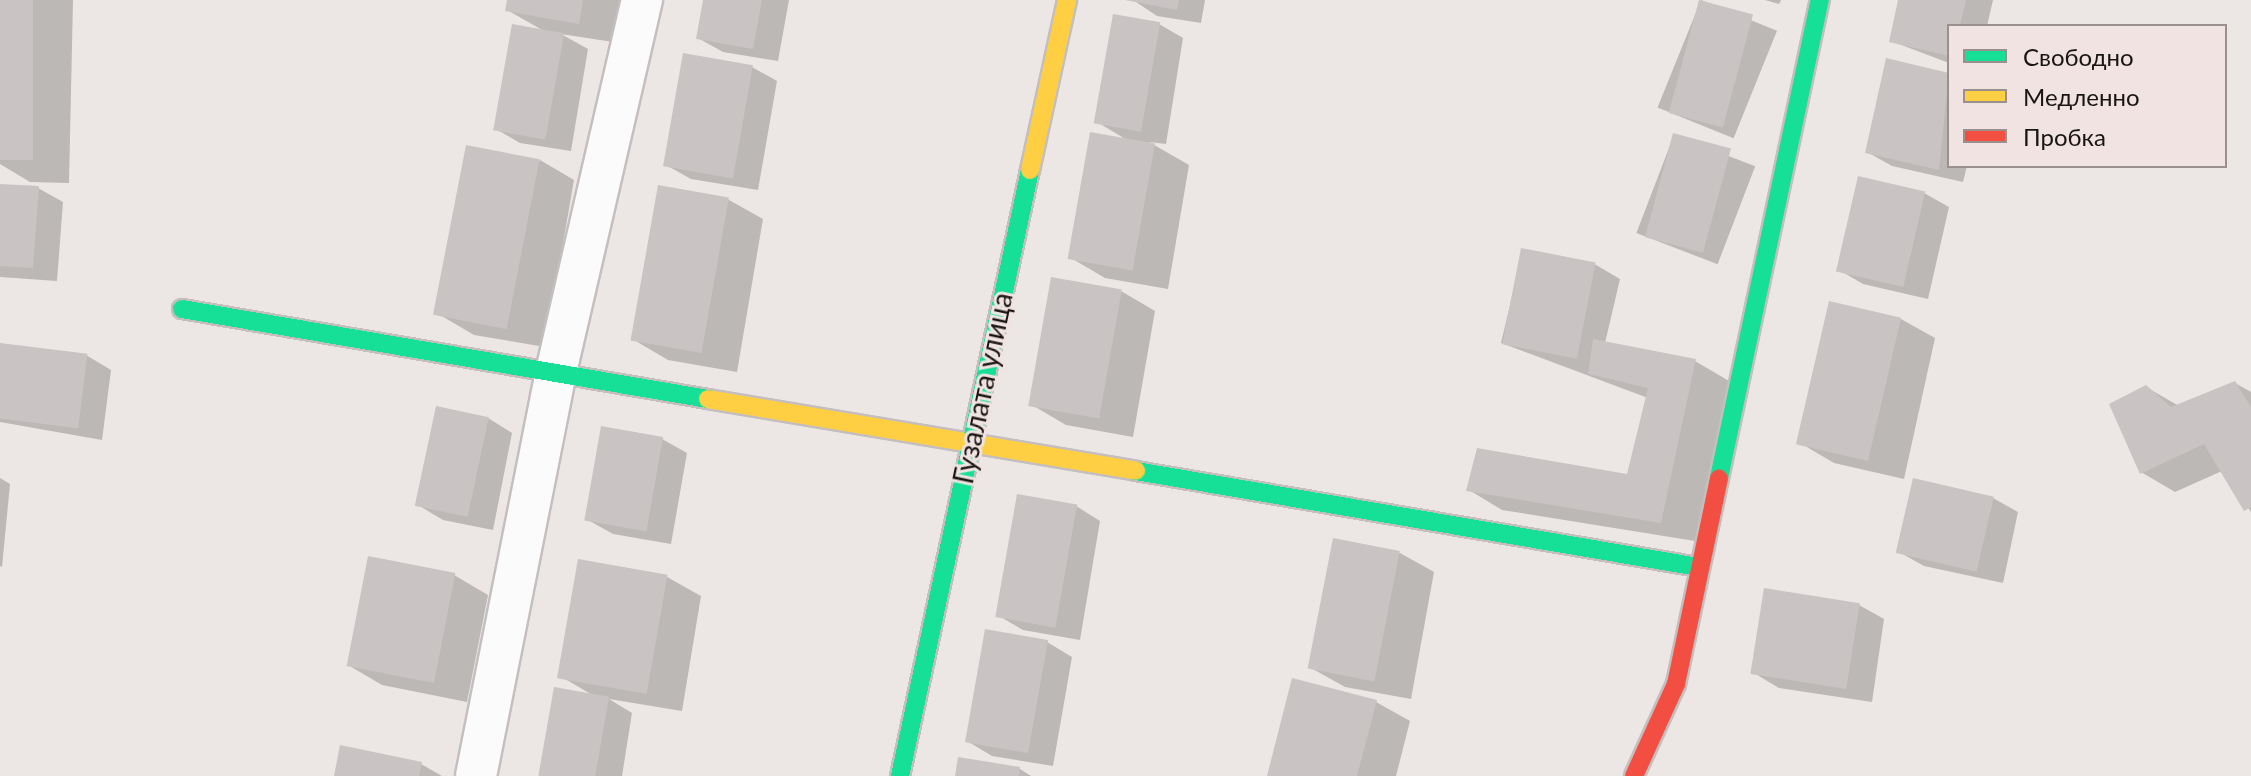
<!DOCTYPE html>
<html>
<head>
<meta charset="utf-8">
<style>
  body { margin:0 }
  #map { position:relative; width:2251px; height:776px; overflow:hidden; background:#ece6e4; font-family:Lato,sans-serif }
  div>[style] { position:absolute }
  .shadow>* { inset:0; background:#0003; transform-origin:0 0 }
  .building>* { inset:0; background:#c9c4c3; transform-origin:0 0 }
  .roads { filter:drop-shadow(2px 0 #c4bfbe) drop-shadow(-2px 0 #c4bfbe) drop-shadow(0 2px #c4bfbe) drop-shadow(0 -2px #c4bfbe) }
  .street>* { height:40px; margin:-20px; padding:0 20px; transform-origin:20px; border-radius:20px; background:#fcfbfb }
  .fast>* { height:18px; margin:-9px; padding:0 9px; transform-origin:9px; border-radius:9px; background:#16e098 }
  .slow>* { height:18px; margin:-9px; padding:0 9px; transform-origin:9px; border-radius:9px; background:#ffcf43 }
  .jam>* { height:18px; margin:-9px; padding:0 9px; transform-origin:9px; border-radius:9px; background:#f24e42 }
  span { translate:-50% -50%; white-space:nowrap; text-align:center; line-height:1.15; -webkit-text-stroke:6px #f0e3e1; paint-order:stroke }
  .street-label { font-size:28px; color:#191514 }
  .legend { position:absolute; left:1947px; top:24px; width:280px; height:144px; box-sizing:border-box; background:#f0e3e1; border:2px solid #9a918f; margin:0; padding:10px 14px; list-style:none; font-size:24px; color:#191514 }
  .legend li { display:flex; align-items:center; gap:16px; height:40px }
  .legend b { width:40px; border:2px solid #9a918f }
</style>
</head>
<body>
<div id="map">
  <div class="shadow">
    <i style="clip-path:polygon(0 0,73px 0,69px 183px,30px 182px,0 164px)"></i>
    <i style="clip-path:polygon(509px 0,620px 0,613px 42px,561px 34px,588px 49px,571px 151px,520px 143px,496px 129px,544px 31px,507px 10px)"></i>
    <i style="clip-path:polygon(705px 0,789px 0,778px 61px,723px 52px,698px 38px)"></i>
    <i style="clip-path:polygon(1133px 0,1205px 0,1201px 23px,1157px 16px)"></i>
    <i style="left:1701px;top:0;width:82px;height:116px;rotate:22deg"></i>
    <i style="clip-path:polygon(1765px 0,1781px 0,1779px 4px)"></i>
    <i style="clip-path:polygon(1900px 0,1993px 0,1987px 26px,1949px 26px,1949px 63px,1891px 41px)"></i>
    <i style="clip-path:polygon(1159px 24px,1183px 38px,1166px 144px,1149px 142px,1189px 165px,1168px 289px,1105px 278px,1071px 258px,1127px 140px,1097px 122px)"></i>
    <i style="clip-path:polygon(1887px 60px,1949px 75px,1949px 166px,1967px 166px,1963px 182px,1892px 166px,1867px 152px)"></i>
    <i style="clip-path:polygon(752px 67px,777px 81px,758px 190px,691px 179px,666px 165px)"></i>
    <i style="left:1674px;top:135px;width:87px;height:105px;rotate:21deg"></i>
    <i style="clip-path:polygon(540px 160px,574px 180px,545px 347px,474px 335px,440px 315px)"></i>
    <i style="clip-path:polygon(0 186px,38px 188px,63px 202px,57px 281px,0 277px)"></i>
    <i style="clip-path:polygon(659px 188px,729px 200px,763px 219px,737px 372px,668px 360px,634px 340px)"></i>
    <i style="clip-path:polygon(1924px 193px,1949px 207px,1928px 299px,1863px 284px,1839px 270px)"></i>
    <i style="clip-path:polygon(1523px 250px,1596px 265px,1620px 279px,1605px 343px,1695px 361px,1729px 381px,1695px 541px,1502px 510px,1469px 490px,1628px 477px,1648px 398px,1501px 343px)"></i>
    <i style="clip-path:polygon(1121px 291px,1155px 311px,1133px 437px,1066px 425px,1032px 405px)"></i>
    <i style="clip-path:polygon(1901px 319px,1935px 338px,1904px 479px,1834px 463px,1800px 443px)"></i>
    <i style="clip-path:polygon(0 345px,86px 355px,111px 370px,102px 440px,0 422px)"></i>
    <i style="clip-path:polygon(2235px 383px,2251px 392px,2251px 512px,2222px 471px,2175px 492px,2141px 472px,2146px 387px,2179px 406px)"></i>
    <i style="clip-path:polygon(488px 418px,512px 433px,493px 530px,443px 520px,418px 505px)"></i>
    <i style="clip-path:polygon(662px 439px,687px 453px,671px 544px,613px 534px,588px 520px)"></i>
    <i style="clip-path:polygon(0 478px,10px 484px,2px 567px,0 566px)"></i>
    <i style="clip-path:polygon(1993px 498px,2018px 512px,2003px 583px,1924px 566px,1899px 552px)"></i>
    <i style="clip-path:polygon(1076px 506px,1100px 521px,1080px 640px,1023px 630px,999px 616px)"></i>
    <i style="clip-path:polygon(1335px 540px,1400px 553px,1434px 572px,1411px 699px,1345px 687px,1311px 668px)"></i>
    <i style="clip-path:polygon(454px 575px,488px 595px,467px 702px,382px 685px,348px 665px)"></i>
    <i style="clip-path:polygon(667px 577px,701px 596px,682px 711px,609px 699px,632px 713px,622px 776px,541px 776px,594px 696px,560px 676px)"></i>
    <i style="clip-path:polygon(1859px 605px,1884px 619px,1872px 702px,1779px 688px,1754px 673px)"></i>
    <i style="clip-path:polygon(1047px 642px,1072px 657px,1053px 766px,992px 756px,967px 741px)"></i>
    <i style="clip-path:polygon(1376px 702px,1410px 721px,1396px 776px,1269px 776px)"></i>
    <i style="clip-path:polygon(421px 764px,442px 776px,336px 776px)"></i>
    <i style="clip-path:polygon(1020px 769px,1031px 776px,957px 776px)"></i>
  </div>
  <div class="building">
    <i style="left:0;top:0;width:33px;height:160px"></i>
    <i style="clip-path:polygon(507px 0,583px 0,579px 24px,505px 11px)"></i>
    <i style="clip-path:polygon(703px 0,762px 0,753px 49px,696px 39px)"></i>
    <i style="clip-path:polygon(1125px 0,1179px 0,1177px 10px)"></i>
    <i style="left:1699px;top:0;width:56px;height:117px;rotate:15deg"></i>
    <i style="clip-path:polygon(1898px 0,1966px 0,1960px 26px,1949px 26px,1949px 56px,1889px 42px)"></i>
    <i style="left:1113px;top:14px;width:48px;height:111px;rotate:10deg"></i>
    <i style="left:512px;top:24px;width:53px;height:108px;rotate:10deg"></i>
    <i style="left:683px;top:53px;width:71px;height:115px;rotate:10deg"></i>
    <i style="clip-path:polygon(1886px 58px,1949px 73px,1939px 170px,1865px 153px)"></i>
    <i style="left:1090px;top:132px;width:66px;height:129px;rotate:10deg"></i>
    <i style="left:1673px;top:133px;width:60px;height:108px;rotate:15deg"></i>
    <i style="left:466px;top:145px;width:75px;height:173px;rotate:11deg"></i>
    <i style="left:1858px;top:176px;width:69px;height:98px;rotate:13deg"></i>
    <i style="clip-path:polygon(0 184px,39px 186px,33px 268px,0 266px)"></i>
    <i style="left:658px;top:185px;width:72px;height:158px;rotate:10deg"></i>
    <i style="left:1521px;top:248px;width:76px;height:98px;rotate:11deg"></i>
    <i style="left:1051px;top:277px;width:72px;height:131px;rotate:10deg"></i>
    <i style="left:1829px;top:301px;width:74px;height:147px;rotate:13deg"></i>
    <i style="clip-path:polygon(1593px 339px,1696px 359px,1661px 523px,1466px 491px,1477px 448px,1627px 474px,1648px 388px,1588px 374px)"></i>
    <i style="left:0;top:343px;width:88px;height:75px;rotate:7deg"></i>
    <i style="clip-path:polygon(2235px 381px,2251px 407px,2251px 507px,2244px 511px,2204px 444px,2140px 474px,2109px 404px,2146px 385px,2171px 407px)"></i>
    <i style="left:436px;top:406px;width:54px;height:102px;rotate:12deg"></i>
    <i style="left:601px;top:426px;width:63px;height:96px;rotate:10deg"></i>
    <i style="left:1913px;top:478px;width:83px;height:77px;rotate:13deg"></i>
    <i style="left:1017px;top:494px;width:61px;height:125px;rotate:10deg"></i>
    <i style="left:1333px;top:538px;width:68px;height:133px;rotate:11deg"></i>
    <i style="left:368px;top:556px;width:89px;height:112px;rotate:11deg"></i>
    <i style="left:578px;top:559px;width:91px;height:121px;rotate:10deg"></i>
    <i style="left:1764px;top:588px;width:97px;height:87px;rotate:9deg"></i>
    <i style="left:985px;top:629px;width:64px;height:115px;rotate:10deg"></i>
    <i style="clip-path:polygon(1292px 678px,1377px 700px,1357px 776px,1267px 776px)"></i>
    <i style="left:554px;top:687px;width:56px;height:90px;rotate:10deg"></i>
    <i style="clip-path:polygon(340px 745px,422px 762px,419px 776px,334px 776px)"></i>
    <i style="clip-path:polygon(958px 757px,1020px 767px,1019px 776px,955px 776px)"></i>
  </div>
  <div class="roads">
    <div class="street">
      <i style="left:476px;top:776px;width:412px;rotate:-78.8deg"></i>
      <i style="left:556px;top:372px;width:382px;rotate:-77deg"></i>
    </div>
    <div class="fast">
      <i style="left:182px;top:309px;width:534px;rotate:9.71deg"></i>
      <i style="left:1136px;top:471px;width:570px;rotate:9.69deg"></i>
      <i style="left:1719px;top:478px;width:489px;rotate:-78.1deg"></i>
      <i style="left:900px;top:776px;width:620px;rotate:-77.89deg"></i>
    </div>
    <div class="slow">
      <i style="left:1030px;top:170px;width:174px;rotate:-77.7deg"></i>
      <i style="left:708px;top:399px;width:434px;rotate:9.5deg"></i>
    </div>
    <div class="jam">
      <i style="left:1634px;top:776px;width:101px;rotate:-65.5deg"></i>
      <i style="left:1676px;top:684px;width:210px;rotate:-78.2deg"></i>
    </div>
  </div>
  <div class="street-label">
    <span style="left:982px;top:388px;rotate:-78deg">Гузалата улица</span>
  </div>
  <ul class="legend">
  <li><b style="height:10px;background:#16e098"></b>Свободно</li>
  <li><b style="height:10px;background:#ffcf43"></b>Медленно</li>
  <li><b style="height:10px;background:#f24e42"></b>Пробка</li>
  </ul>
</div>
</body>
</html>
